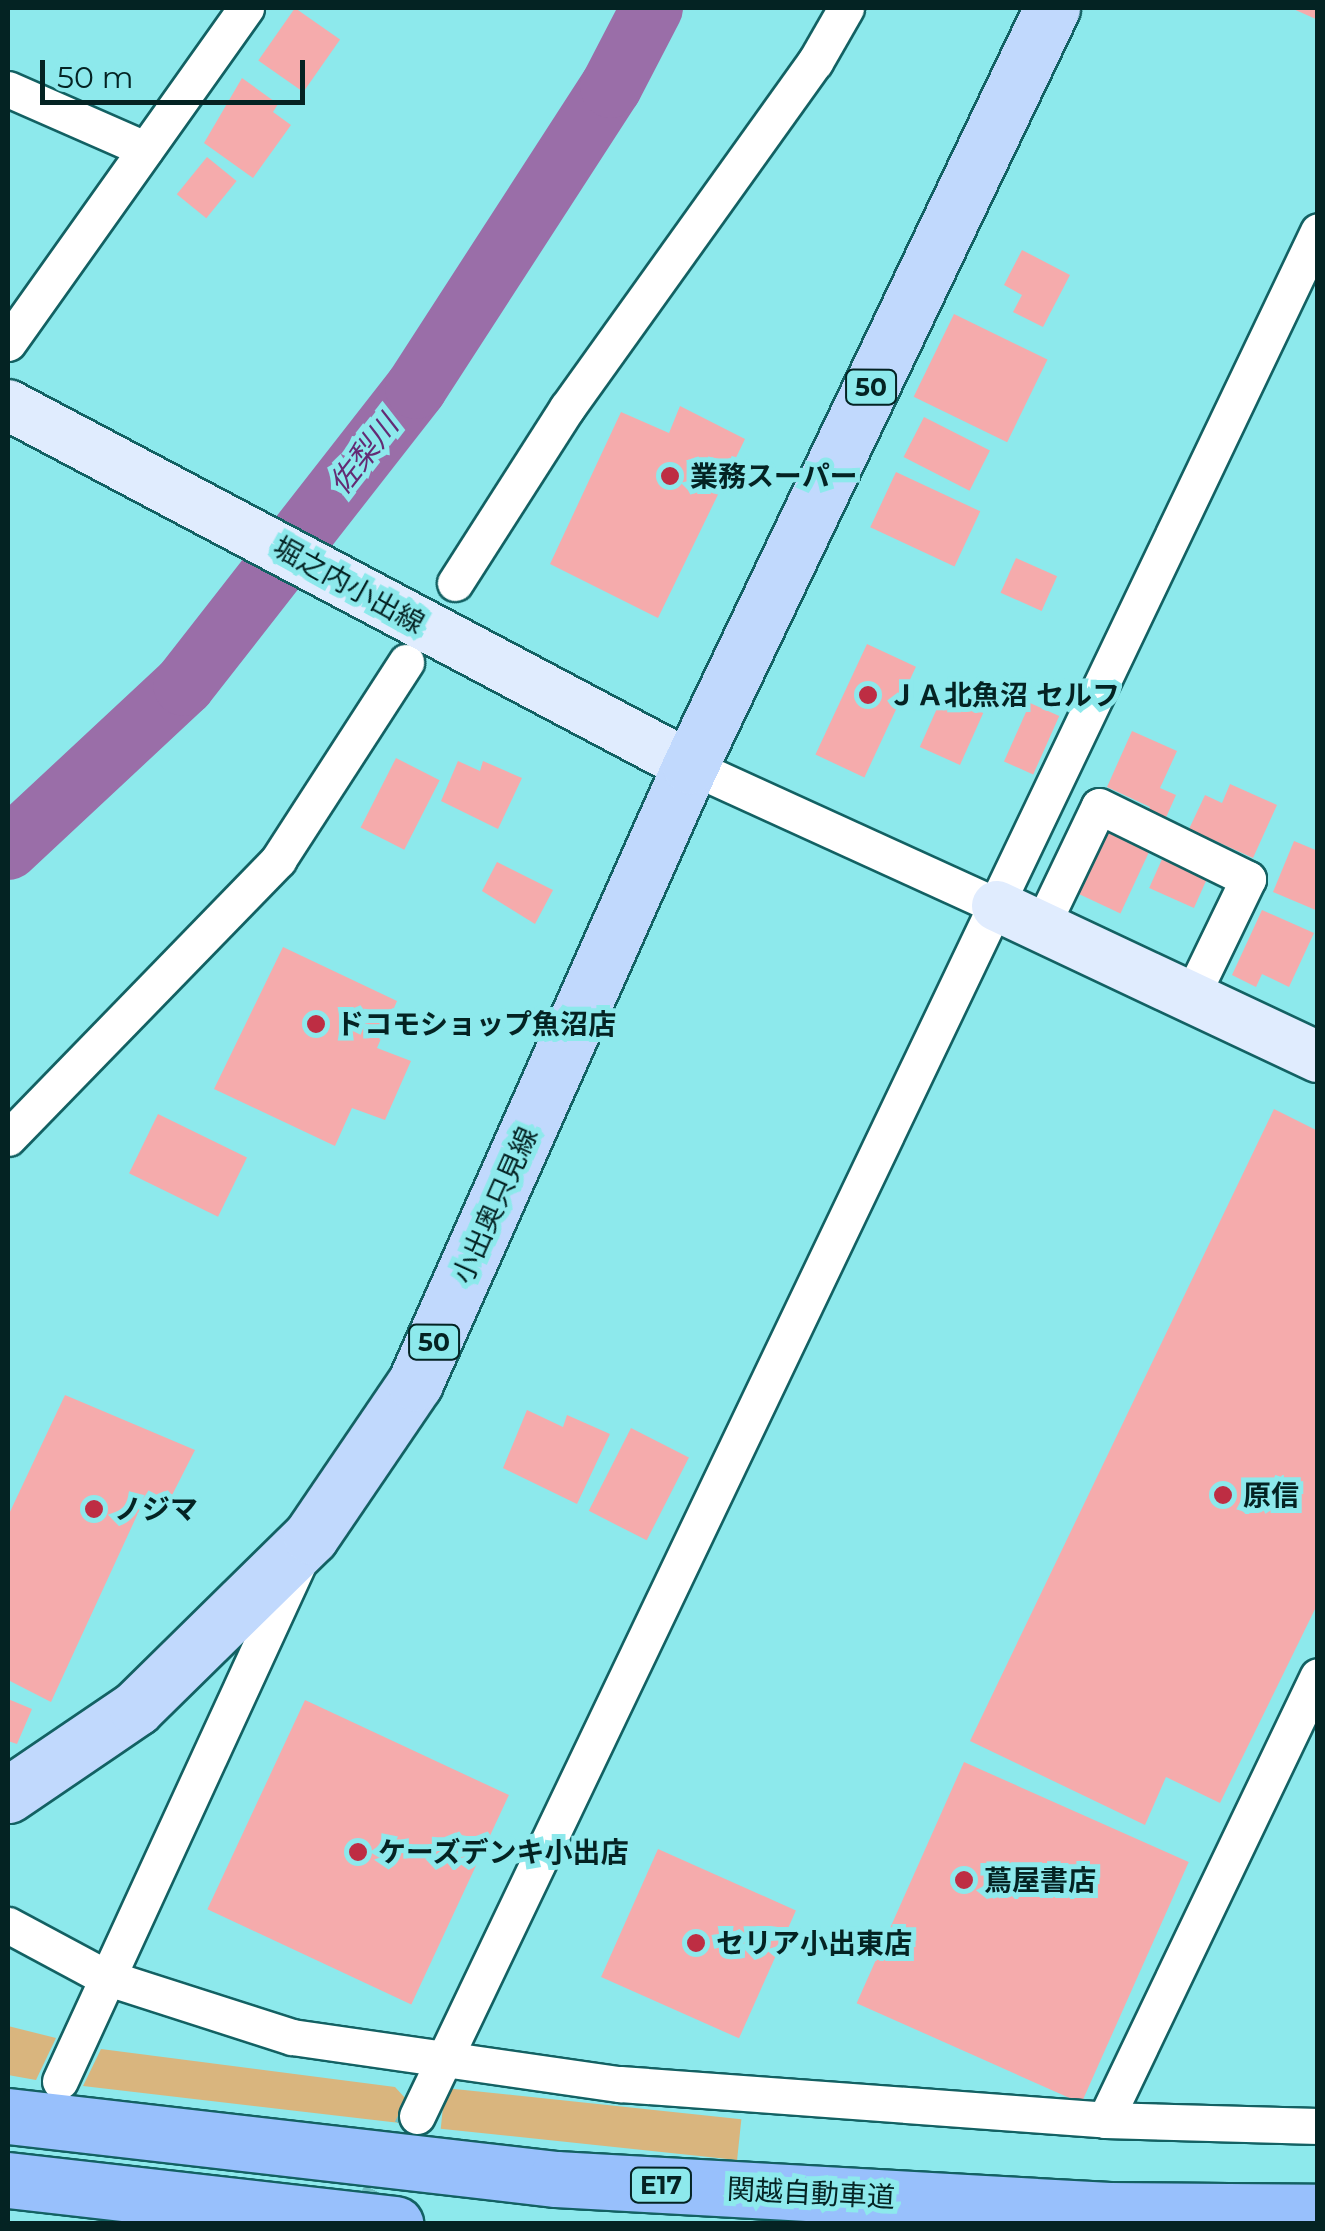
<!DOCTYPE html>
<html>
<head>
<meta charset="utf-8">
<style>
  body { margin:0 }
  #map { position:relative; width:1325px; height:2231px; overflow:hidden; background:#8de9ec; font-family:Montserrat,"Noto Sans JP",sans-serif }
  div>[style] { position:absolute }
  .green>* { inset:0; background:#d9b57e; transform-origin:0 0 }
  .river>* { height:62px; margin:-31px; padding:0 31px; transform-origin:31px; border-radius:31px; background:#9a6ea8 }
  .building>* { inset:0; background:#f5abac; transform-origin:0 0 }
  .street-tunnel>* { height:35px; margin-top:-17.5px; transform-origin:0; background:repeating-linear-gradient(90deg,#72c1c4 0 35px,transparent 0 53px) }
  .roads { filter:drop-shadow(2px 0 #136163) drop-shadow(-2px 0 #136163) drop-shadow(0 2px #136163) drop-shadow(0 -2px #136163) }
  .street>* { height:35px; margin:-17.5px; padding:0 17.5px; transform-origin:17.5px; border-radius:17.5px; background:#fff }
  .secondary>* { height:50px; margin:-25px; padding:0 25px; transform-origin:25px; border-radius:25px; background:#e0ecfe }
  .primary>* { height:55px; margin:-27.5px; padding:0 27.5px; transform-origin:27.5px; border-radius:27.5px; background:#c1d9fd }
  .highway>* { height:55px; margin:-27.5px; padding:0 27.5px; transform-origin:27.5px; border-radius:27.5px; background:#98c0fc }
  .dots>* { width:28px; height:28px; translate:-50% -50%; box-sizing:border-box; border:5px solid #8de9ec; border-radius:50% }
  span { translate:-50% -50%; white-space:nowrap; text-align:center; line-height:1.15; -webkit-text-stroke:10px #8de9ec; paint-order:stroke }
  .shield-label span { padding:2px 8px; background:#8de9ec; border:2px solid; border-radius:8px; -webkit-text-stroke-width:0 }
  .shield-label { font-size:25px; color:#042323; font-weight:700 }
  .poi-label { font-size:28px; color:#042323; font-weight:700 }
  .left { translate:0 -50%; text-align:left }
  .street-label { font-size:28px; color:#042323 }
  .water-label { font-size:30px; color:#642b74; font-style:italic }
  .frame { position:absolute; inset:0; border:10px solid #042323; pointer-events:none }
  .scale { position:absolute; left:40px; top:60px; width:265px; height:45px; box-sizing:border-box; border:5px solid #042323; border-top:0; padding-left:12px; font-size:30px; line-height:35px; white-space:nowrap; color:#042323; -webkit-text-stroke:8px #8de9ec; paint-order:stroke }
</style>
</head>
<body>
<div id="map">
  <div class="green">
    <i style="clip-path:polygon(8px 2026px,56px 2038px,36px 2080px,8px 2075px)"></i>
    <i style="clip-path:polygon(101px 2049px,395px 2087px,406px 2099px,400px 2123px,83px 2086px)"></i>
    <i style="left:445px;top:2088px;width:298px;height:41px;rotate:6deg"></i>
  </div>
  <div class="river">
    <i style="left:8px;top:849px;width:241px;rotate:-43deg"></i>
    <i style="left:184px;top:685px;width:377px;rotate:-52deg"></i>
    <i style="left:416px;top:388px;width:359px;rotate:-57.1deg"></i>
    <i style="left:611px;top:87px;width:89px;rotate:-62.6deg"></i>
  </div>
  <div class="building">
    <i style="left:295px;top:8px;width:55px;height:64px;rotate:35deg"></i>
    <i style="clip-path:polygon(1291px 8px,1318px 8px,1318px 20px)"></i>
    <i style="clip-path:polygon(242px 78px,278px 104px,273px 112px,291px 125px,253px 178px,204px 143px)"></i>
    <i style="left:207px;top:157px;width:38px;height:48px;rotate:39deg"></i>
    <i style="clip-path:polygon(1022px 250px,1070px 275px,1043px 327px,1013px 312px,1022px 295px,1004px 285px)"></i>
    <i style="left:954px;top:314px;width:104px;height:92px;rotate:26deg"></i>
    <i style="clip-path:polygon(680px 406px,745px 439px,658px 618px,550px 564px,621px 412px,669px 433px)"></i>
    <i style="left:924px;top:417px;width:74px;height:45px;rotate:27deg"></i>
    <i style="left:896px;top:472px;width:93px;height:61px;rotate:25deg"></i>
    <i style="left:1016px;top:558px;width:45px;height:38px;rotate:24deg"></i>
    <i style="left:867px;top:644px;width:54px;height:122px;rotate:25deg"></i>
    <i style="left:943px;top:695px;width:44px;height:57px;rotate:24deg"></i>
    <i style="left:1030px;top:703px;width:32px;height:64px;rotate:24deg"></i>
    <i style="clip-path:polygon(1132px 731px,1177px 751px,1160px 788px,1176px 795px,1164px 822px,1147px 814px,1150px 807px,1107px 787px)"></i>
    <i style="left:396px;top:758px;width:49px;height:78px;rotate:27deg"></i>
    <i style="clip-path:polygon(458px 761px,480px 771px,483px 761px,522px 778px,498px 829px,441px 801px)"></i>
    <i style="clip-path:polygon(1230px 784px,1277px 805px,1253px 858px,1189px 829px,1205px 795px,1222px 803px)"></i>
    <i style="left:1107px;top:831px;width:47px;height:69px;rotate:25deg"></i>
    <i style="clip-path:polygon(1294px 841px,1318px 851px,1318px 911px,1273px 892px)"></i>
    <i style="left:1163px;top:857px;width:49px;height:34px;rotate:24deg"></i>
    <i style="clip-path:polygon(497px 862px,553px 890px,535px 924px,482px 891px)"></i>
    <i style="clip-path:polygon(1262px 910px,1314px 933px,1289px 987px,1262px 974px,1256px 987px,1232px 975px)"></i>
    <i style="clip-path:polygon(283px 947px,397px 1001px,377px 1048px,411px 1061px,385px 1120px,352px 1108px,335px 1146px,214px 1089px)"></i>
    <i style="clip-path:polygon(1274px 1109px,1318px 1131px,1318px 1603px,1220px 1803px,1166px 1777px,1145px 1825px,970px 1741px)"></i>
    <i style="left:158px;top:1114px;width:99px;height:66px;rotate:26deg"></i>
    <i style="clip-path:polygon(65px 1395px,195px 1450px,167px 1505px,145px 1498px,51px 1702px,8px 1680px,8px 1516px)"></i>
    <i style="clip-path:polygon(527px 1410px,563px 1427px,567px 1415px,610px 1434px,577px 1504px,503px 1468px)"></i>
    <i style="left:631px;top:1428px;width:65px;height:93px;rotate:27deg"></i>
    <i style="clip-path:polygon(8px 1699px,32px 1709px,17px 1744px,8px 1741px)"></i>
    <i style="left:305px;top:1700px;width:225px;height:231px;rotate:25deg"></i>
    <i style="left:964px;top:1762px;width:246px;height:264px;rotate:24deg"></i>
    <i style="left:658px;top:1849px;width:151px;height:140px;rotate:24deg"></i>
  </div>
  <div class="street-tunnel">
    <i style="left:365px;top:2224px;width:120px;rotate:-64.3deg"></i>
  </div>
  <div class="roads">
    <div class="street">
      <i style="left:8px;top:89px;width:150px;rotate:23.7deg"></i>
      <i style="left:8px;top:343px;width:411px;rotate:-54.6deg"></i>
      <i style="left:455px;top:583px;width:208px;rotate:-57.4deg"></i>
      <i style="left:567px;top:408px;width:426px;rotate:-54.4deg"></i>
      <i style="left:815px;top:62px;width:62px;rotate:-60.1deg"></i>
      <i style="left:690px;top:766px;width:337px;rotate:24.5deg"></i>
      <i style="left:1040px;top:929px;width:136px;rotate:-64.4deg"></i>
      <i style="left:1099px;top:806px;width:166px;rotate:26.1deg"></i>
      <i style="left:1248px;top:879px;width:131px;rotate:115.8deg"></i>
      <i style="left:8px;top:1138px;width:388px;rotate:-45.8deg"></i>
      <i style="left:278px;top:860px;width:236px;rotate:-57.1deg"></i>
      <i style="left:8px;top:1925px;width:110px;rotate:28.2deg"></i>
      <i style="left:105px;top:1977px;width:196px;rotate:17.8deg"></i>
      <i style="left:292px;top:2037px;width:331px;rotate:8.2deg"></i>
      <i style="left:620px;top:2084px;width:486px;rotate:4.2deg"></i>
      <i style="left:1105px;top:2120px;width:213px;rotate:1.6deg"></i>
      <i style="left:60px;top:2081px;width:569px;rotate:-65.28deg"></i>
      <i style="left:417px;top:2116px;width:2089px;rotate:-64.45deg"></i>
      <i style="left:1105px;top:2120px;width:492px;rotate:-64.4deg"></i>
    </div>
    <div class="secondary">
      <i style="left:8px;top:405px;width:772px;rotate:27.89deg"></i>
      <i style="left:997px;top:906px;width:355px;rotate:25.2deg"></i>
    </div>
    <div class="primary">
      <i style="left:8px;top:1795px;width:155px;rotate:-34.2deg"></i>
      <i style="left:136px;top:1708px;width:245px;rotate:-44.5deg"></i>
      <i style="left:311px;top:1536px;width:185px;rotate:-55.8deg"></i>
      <i style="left:415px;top:1383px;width:676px;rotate:-65.98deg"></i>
      <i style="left:690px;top:766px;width:840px;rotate:-64.47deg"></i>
    </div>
    <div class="highway">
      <i style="left:8px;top:2116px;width:552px;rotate:6.56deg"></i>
      <i style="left:556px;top:2179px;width:554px;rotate:3.21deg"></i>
      <i style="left:1109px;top:2210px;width:209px;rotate:0.5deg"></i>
      <i style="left:8px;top:2180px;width:390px;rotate:6.5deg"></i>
    </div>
  </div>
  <div class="dots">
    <i style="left:670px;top:476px;background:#be2d43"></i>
    <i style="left:868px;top:695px;background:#be2d43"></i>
    <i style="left:316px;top:1024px;background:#be2d43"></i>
    <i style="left:1223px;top:1495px;background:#be2d43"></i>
    <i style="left:94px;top:1509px;background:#be2d43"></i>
    <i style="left:358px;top:1852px;background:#be2d43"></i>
    <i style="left:964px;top:1880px;background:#be2d43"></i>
    <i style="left:696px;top:1943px;background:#be2d43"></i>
  </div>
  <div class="shield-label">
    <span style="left:871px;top:387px">50</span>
    <span style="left:434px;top:1342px">50</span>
    <span style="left:661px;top:2185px">E17</span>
  </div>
  <div class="poi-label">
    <span class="left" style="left:690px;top:476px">業務スーパー</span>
    <span class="left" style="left:888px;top:695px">ＪＡ北魚沼 セルフ</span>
    <span class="left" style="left:336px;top:1024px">ドコモショップ魚沼店</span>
    <span class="left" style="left:1243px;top:1495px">原信</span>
    <span class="left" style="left:114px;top:1509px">ノジマ</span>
    <span class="left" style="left:378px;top:1852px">ケーズデンキ小出店</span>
    <span class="left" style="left:984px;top:1880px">蔦屋書店</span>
    <span class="left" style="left:716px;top:1943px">セリア小出東店</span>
  </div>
  <div class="street-label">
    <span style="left:349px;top:585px;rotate:29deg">堀之内小出線</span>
    <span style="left:495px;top:1205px;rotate:-66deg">小出奥只見線</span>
    <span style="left:811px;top:2193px;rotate:3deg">関越自動車道</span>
  </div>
  <div class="water-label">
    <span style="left:364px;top:455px;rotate:-52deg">佐梨川</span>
  </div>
  <div class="frame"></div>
  <div class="scale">50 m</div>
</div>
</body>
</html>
